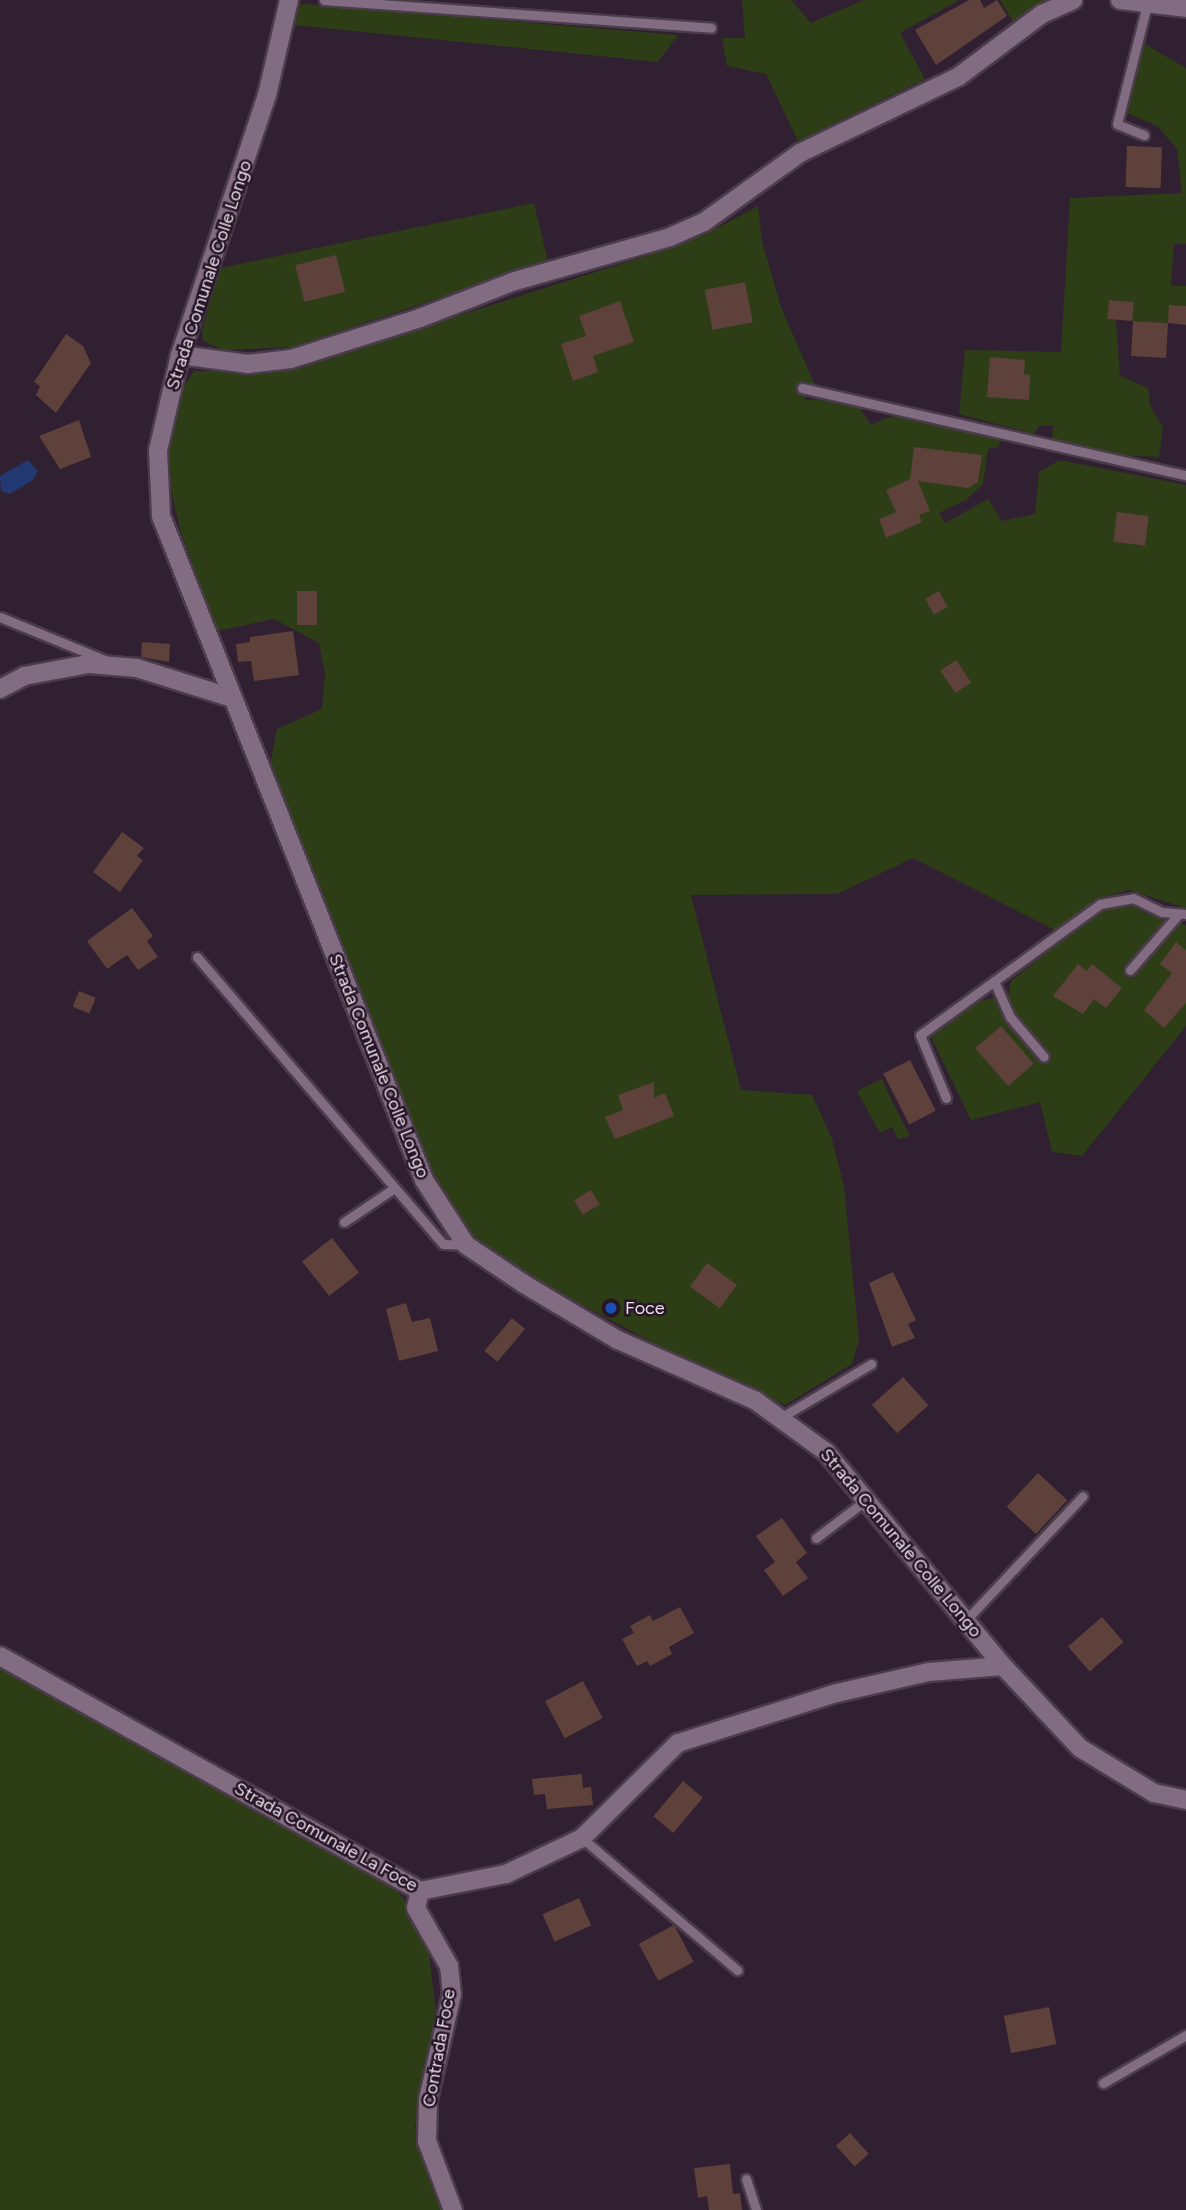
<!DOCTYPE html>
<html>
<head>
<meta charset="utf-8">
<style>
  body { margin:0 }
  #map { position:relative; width:1186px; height:2210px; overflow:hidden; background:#312031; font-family:Figtree,sans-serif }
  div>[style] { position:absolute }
  .green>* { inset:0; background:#2d3d15 }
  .water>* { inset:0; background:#213870 }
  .building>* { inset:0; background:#5d413a; transform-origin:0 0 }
  .roads { filter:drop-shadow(2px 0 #4b3c4b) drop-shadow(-2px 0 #4b3c4b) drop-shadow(0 2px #4b3c4b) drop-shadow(0 -2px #4b3c4b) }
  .service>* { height:9px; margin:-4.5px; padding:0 4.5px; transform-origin:4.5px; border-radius:4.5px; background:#826c81 }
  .minor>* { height:18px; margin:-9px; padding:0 9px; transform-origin:9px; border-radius:9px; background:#826c81 }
  .dots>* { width:19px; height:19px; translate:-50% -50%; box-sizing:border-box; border:4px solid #271627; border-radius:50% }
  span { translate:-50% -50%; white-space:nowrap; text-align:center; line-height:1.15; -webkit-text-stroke:5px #271627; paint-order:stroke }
  .street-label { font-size:18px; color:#eadee9 }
  .poi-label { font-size:18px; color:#eadee9 }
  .left { translate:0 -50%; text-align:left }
</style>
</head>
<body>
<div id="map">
  <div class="green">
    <i style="clip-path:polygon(742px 0,791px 0,811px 23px,863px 0,959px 0,900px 33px,925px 79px,798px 141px,766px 74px,727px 66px,722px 38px,745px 38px)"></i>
    <i style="clip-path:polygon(1000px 0,1051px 0,1014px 23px)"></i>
    <i style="clip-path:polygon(304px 4px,678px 35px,658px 62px,294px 25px,297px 5px)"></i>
    <i style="clip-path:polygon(1143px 43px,1186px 68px,1186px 244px,1174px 244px,1171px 286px,1186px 286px,1186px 306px,1170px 305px,1168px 323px,1133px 321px,1109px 300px,1108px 319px,1116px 320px,1120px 376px,1148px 388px,1150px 405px,1163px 427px,1159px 457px,1117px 455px,1052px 442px,1053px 425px,1039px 426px,1034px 434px,959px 414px,965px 350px,1061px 352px,1070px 198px,1182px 193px,1177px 149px,1157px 126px,1127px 113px)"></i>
    <i style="clip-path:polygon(534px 203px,548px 262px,292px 347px,224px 350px,203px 341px,202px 330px,220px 268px)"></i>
    <i style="clip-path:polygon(758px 206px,762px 242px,781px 307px,814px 383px,804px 400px,828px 399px,859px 407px,871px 425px,889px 417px,913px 419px,1001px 440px,998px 447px,988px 449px,983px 484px,966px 500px,939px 513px,945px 523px,988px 499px,1002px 521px,1035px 514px,1039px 472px,1060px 460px,1186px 485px,1186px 908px,1129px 890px,1096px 899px,1055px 930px,913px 858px,837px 894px,691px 895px,741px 1090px,812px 1095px,832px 1139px,844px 1186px,859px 1340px,852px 1364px,785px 1405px,679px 1357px,505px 1263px,463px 1226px,432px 1179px,270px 765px,277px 729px,322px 709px,325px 674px,319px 643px,274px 619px,218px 631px,180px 530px,170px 484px,169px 437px,183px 388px,194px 371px,258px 371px,299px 366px,643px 257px,704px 235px)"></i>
    <i style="clip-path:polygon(1131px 904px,1147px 914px,1186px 925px,1186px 1026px,1082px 1156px,1052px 1152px,1040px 1102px,971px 1120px,930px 1035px,980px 1001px,1009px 994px,1011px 981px,1090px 918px,1113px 906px)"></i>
    <i style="clip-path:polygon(882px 1079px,891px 1099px,910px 1136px,898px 1139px,892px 1127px,880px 1133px,857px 1091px)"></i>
    <i style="clip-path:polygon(0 1666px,393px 1885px,413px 1911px,428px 1946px,436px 2012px,415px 2127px,443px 2210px,0 2210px)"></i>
  </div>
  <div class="water">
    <i style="clip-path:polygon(28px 460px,38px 471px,33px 480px,10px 494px,1px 491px,0 476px)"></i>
  </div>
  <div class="building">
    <i style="clip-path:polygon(969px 0,980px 0,984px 8px,997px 0,1007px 16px,936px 65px,915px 30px)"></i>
    <i style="left:1127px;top:146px;width:35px;height:41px;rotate:2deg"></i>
    <i style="left:336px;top:255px;width:38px;height:42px;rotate:76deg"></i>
    <i style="left:745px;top:282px;width:41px;height:41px;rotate:79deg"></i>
    <i style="left:1109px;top:300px;width:25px;height:19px;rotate:5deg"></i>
    <i style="clip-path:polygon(620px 301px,634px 342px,593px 356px,598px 372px,573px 381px,561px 344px,586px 336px,579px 316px)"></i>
    <i style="clip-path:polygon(1169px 305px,1186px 306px,1186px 325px,1168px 323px,1166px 358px,1131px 356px,1133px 321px,1168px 323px)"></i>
    <i style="clip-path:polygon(66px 334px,83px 346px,91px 363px,56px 413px,36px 395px,40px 386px,34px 382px)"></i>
    <i style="clip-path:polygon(990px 357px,1025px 360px,1024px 374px,1030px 375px,1029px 400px,987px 397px)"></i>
    <i style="clip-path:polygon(79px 420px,91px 457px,60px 469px,39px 436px)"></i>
    <i style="clip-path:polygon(914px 447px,982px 455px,978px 482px,968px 488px,918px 481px,930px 511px,919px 515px,922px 522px,886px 538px,879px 519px,896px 512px,886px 490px,910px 479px)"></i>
    <i style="left:1117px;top:512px;width:32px;height:30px;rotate:7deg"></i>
    <i style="left:297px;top:591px;width:20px;height:34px"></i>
    <i style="left:939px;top:591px;width:18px;height:16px;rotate:61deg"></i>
    <i style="clip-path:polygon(293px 631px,299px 675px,254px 681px,251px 661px,238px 662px,236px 644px,250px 642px,250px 637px)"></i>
    <i style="clip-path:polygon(142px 642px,170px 644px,169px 662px,141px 657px)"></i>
    <i style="left:956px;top:660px;width:27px;height:19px;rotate:56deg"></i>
    <i style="clip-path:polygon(122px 832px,144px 848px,137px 856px,143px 860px,120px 892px,93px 872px)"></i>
    <i style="clip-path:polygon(132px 908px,153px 936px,147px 941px,158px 957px,138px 970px,127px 955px,107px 969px,87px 941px)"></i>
    <i style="clip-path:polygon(1176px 942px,1186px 950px,1186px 1003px,1164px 1028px,1144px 1010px,1172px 973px,1160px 964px)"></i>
    <i style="clip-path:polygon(1078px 964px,1087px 971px,1092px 964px,1122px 988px,1106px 1008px,1094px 999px,1083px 1014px,1053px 996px)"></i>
    <i style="left:79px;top:991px;width:18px;height:17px;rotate:22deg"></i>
    <i style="left:1001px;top:1026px;width:50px;height:34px;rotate:49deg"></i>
    <i style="left:910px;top:1060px;width:57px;height:30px;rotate:63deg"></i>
    <i style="clip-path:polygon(654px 1082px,654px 1098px,665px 1093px,674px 1116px,615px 1139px,605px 1117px,623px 1110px,618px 1095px)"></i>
    <i style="left:591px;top:1190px;width:17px;height:20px;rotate:59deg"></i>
    <i style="left:332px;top:1238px;width:44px;height:38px;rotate:52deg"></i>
    <i style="left:707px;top:1263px;width:37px;height:29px;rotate:36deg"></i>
    <i style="clip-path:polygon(893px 1272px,916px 1320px,908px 1324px,915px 1338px,892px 1347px,869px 1283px)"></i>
    <i style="clip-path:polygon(406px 1303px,412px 1322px,430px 1318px,438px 1351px,399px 1361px,386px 1309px)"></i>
    <i style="left:512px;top:1318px;width:17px;height:43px;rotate:40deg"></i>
    <i style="left:903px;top:1377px;width:38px;height:42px;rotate:48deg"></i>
    <i style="left:1038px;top:1473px;width:40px;height:46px;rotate:43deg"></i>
    <i style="clip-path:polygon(782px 1518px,807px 1553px,796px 1562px,808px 1578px,783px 1596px,764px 1570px,775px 1562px,756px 1536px)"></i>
    <i style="clip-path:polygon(680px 1607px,694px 1633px,669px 1647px,672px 1654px,650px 1666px,647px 1661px,637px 1666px,622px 1639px,634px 1633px,630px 1626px,650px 1615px,653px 1621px)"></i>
    <i style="left:1102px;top:1617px;width:33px;height:45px;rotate:49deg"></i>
    <i style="left:583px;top:1681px;width:42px;height:43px;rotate:62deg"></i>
    <i style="clip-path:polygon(582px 1774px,583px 1788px,591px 1787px,593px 1805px,547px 1809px,545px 1794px,534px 1795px,532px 1779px)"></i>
    <i style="left:683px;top:1781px;width:26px;height:46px;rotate:40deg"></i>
    <i style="left:579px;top:1898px;width:30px;height:40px;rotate:66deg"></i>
    <i style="left:674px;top:1925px;width:42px;height:40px;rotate:62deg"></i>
    <i style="left:1049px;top:2007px;width:38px;height:46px;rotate:79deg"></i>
    <i style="left:850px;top:2133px;width:28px;height:19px;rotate:48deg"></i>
    <i style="clip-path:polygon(730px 2164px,733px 2194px,740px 2193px,742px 2210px,709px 2210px,707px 2196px,698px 2198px,694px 2168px)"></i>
  </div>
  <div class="roads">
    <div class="service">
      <i style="left:324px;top:0;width:388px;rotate:4.1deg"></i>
      <i style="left:1144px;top:135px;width:29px;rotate:-158deg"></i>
      <i style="left:1117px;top:124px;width:123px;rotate:-75.9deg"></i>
      <i style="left:802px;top:388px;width:394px;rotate:12.8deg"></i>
      <i style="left:0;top:617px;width:113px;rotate:22.3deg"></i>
      <i style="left:197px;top:957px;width:378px;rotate:49.4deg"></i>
      <i style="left:443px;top:1244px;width:23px;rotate:2deg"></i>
      <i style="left:1130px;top:970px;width:72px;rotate:-49deg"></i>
      <i style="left:994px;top:981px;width:39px;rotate:66deg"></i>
      <i style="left:1010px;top:1017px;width:52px;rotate:49.6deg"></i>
      <i style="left:946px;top:1098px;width:68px;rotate:-112.4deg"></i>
      <i style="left:920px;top:1035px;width:223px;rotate:-36deg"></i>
      <i style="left:1100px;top:904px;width:34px;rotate:-10deg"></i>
      <i style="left:1133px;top:898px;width:32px;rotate:26deg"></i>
      <i style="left:1162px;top:912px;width:24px;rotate:5deg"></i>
      <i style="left:344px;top:1222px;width:59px;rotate:-34deg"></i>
      <i style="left:780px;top:1418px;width:106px;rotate:-30.7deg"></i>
      <i style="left:816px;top:1538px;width:63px;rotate:-37.2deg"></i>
      <i style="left:966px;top:1620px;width:170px;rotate:-46.7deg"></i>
      <i style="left:582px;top:1838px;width:204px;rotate:40.4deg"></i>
      <i style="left:1103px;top:2083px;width:96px;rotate:-30deg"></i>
      <i style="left:746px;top:2179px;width:33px;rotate:72deg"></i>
    </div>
    <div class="minor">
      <i style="left:289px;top:0;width:98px;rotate:103deg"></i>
      <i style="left:267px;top:95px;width:274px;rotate:108.5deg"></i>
      <i style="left:180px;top:355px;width:98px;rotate:103deg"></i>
      <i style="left:158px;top:450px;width:66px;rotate:87.4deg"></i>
      <i style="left:161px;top:516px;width:714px;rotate:68.39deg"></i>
      <i style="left:424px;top:1180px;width:77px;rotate:57.1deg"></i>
      <i style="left:466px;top:1245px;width:70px;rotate:33.9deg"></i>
      <i style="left:524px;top:1284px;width:109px;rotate:30.8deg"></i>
      <i style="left:618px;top:1340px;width:151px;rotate:23.8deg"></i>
      <i style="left:756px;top:1401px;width:87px;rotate:36.1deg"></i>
      <i style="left:826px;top:1452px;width:278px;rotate:50.4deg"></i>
      <i style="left:1003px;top:1666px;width:112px;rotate:46.8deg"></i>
      <i style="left:1080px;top:1748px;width:87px;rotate:31.3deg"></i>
      <i style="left:1154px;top:1793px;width:33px;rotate:12deg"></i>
      <i style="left:1120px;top:0;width:66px;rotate:6.9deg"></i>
      <i style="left:180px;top:355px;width:69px;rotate:7.5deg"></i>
      <i style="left:248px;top:364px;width:43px;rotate:-6.6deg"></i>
      <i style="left:291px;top:359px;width:135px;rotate:-17.6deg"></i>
      <i style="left:420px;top:318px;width:102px;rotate:-21.3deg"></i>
      <i style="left:515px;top:281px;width:161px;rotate:-15.8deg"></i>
      <i style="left:670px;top:237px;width:37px;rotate:-24deg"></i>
      <i style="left:704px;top:222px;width:118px;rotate:-35.7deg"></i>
      <i style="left:800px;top:153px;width:175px;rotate:-25.7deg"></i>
      <i style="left:958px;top:77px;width:105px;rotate:-36.9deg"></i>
      <i style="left:1042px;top:14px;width:34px;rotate:-24deg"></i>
      <i style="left:0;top:689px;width:27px;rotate:-28deg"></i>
      <i style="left:24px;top:676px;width:66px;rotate:-10.5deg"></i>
      <i style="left:89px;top:664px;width:48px;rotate:4.8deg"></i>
      <i style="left:137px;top:668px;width:100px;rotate:17.5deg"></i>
      <i style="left:0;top:1656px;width:481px;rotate:29.2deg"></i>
      <i style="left:420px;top:1891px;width:88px;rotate:-11.2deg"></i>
      <i style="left:506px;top:1874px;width:84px;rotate:-25.3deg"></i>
      <i style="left:582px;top:1838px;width:135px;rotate:-44.7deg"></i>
      <i style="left:678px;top:1743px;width:167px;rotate:-17.5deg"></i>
      <i style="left:837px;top:1693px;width:94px;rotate:-12.9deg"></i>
      <i style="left:929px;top:1672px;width:74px;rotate:-4.6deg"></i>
      <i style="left:420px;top:1891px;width:17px;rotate:103deg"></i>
      <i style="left:416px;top:1908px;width:67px;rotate:60.4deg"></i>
      <i style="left:449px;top:1966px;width:28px;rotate:84deg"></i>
      <i style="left:452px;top:1994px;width:109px;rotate:102.8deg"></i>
      <i style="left:428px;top:2100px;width:41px;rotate:91.4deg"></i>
      <i style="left:427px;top:2141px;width:74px;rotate:69.4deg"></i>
    </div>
  </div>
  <div class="dots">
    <i style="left:611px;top:1308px;background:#1a4fb4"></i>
  </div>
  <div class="street-label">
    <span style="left:209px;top:275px;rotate:-72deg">Strada Comunale Colle Longo</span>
    <span style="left:379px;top:1066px;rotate:68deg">Strada Comunale Colle Longo</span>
    <span style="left:901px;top:1543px;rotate:50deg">Strada Comunale Colle Longo</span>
    <span style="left:326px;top:1837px;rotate:29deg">Strada Comunale La Foce</span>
    <span style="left:439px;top:2048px;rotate:-80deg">Contrada Foce</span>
  </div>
  <div class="poi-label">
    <span class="left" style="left:625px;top:1308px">Foce</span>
  </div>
</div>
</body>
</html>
